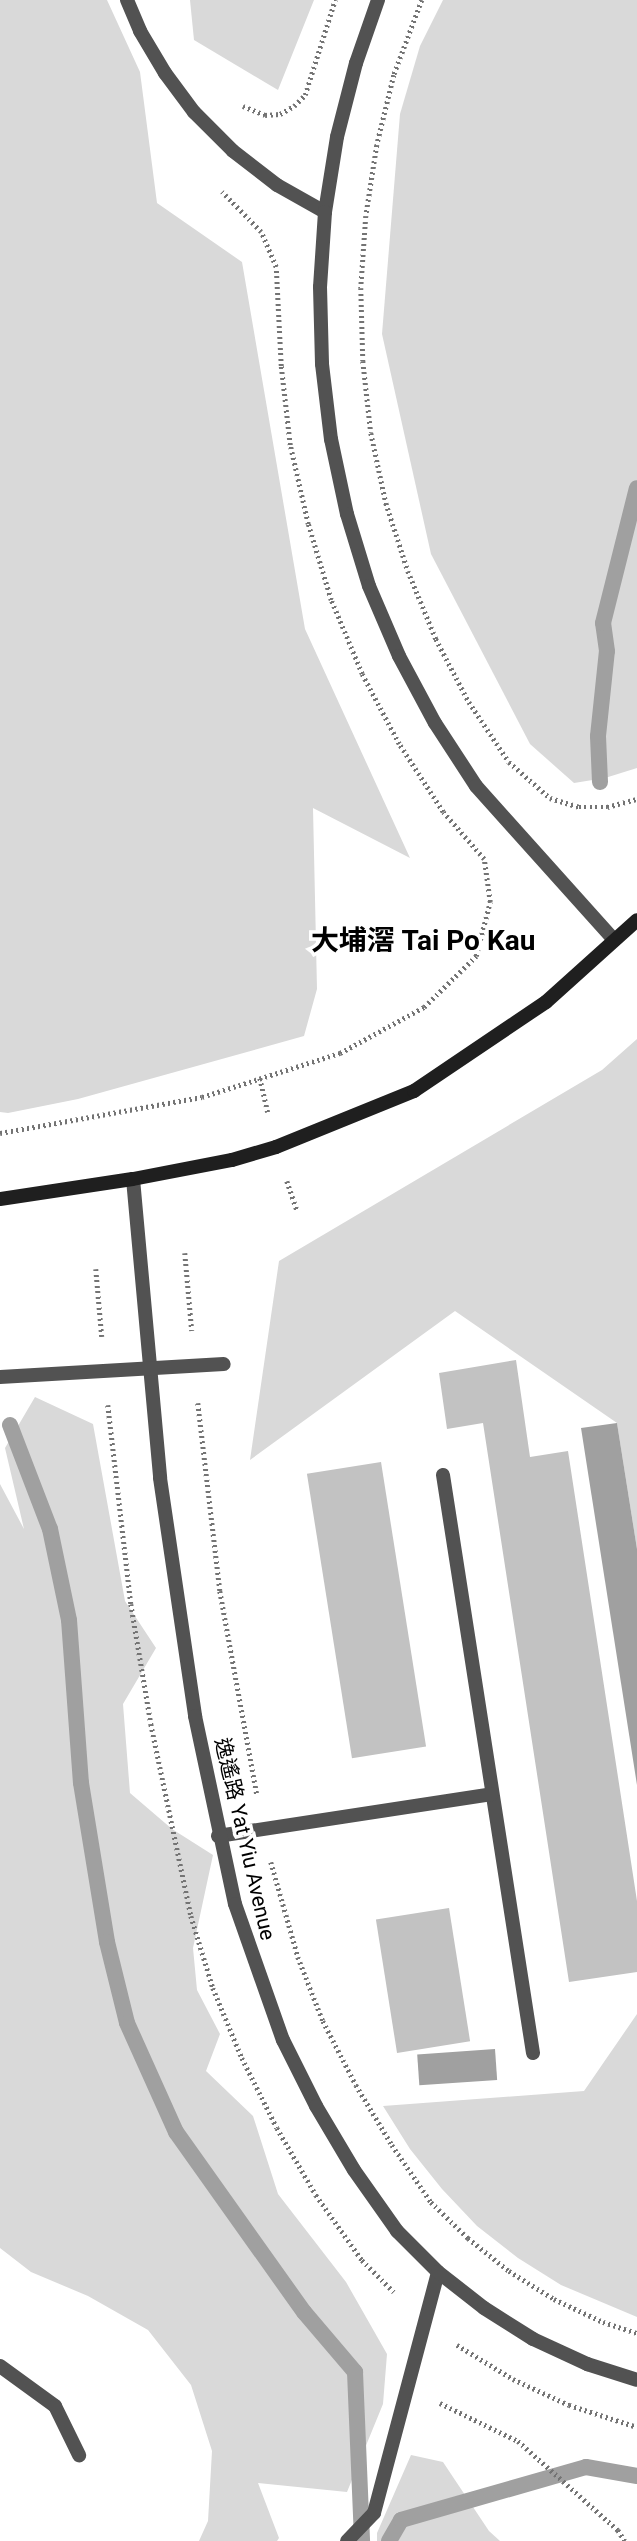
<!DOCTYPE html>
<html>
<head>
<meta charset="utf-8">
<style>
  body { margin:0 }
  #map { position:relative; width:637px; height:2541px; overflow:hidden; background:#fff; font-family:Roboto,"Noto Sans TC",sans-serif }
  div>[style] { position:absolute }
  .green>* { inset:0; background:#d9d9d9 }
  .water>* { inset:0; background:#a0a0a0; transform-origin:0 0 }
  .stream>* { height:16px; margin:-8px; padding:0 8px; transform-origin:8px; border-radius:8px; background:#a0a0a0 }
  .building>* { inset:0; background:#c2c2c2; transform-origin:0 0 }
  .path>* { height:4.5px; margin-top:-2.25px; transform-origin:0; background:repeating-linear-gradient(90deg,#747474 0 2px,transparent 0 5.5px) }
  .lane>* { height:14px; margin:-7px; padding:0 7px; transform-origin:7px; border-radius:7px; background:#525252 }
  .street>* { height:14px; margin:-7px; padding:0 7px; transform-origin:7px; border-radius:7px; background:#525252 }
  .secondary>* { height:14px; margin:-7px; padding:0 7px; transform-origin:7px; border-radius:7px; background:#1f1f1f }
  span { translate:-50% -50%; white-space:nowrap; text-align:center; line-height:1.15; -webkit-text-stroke:7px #fff; paint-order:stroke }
  .street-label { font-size:21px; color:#000 }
  .district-label { font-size:28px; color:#000; font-weight:700 }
</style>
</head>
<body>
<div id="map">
  <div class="green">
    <i style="clip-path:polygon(0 0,107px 0,140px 72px,157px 203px,242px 262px,305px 629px,410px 858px,313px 808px,317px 989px,304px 1036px,78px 1099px,8px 1113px,0 1112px)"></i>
    <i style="clip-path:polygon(190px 0,314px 0,278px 90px,194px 40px)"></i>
    <i style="clip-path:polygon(443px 0,637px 0,637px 768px,605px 778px,574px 783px,530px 744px,431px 554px,382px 334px,400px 114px,420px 46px)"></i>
    <i style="clip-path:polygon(637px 1039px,637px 1549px,617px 1423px,455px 1311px,250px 1460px,279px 1261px,602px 1070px)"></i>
    <i style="clip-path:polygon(35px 1397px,93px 1424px,125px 1601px,156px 1648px,123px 1704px,130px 1793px,172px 1829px,213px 1855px,193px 1948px,197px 1990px,220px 2034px,206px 2071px,253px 2116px,278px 2194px,346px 2282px,387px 2354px,383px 2404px,347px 2492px,258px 2483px,279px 2538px,277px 2541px,199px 2541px,208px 2521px,212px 2451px,191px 2385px,148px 2330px,88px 2296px,31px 2272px,0 2248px,0 1484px,24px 1529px,5px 1448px)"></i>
    <i style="clip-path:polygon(637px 2014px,637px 2317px,561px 2285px,518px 2258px,477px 2226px,442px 2189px,410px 2149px,383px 2106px,584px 2091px)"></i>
    <i style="clip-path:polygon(411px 2455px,443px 2462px,489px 2531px,500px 2541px,377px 2541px,377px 2533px)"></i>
  </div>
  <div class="water">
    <i style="clip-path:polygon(617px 1423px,637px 1549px,637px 1785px,581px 1428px)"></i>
    <i style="left:495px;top:2049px;width:31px;height:78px;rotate:86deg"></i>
  </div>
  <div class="stream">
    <i style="left:600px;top:782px;width:46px;rotate:-92.5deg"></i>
    <i style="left:598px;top:736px;width:85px;rotate:-84deg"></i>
    <i style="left:607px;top:651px;width:28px;rotate:-98deg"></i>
    <i style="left:603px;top:623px;width:139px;rotate:-75.9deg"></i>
    <i style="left:10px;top:1425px;width:111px;rotate:69deg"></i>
    <i style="left:50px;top:1529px;width:93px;rotate:78.2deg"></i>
    <i style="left:69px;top:1620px;width:163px;rotate:85.8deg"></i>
    <i style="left:81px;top:1783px;width:161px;rotate:80.7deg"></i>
    <i style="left:107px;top:1942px;width:83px;rotate:76.1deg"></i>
    <i style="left:127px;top:2023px;width:120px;rotate:65.8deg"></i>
    <i style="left:176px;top:2132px;width:221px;rotate:54.6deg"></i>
    <i style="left:304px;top:2312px;width:79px;rotate:49.6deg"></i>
    <i style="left:355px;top:2372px;width:169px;rotate:87.6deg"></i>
    <i style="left:389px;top:2541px;width:24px;rotate:-60deg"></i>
    <i style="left:401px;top:2520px;width:192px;rotate:-16deg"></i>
    <i style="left:586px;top:2467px;width:52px;rotate:10deg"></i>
  </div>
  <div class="building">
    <i style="clip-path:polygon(516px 1360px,530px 1457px,568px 1451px,637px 1901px,637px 1972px,569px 1982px,483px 1423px,447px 1429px,439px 1373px)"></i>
    <i style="left:381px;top:1462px;width:288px;height:75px;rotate:81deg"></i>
    <i style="left:449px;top:1908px;width:135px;height:74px;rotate:81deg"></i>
  </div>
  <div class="path">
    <i style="left:422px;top:0;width:80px;rotate:110.5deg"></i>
    <i style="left:394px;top:75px;width:72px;rotate:103.7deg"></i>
    <i style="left:377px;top:145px;width:72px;rotate:98.8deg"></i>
    <i style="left:366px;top:216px;width:72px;rotate:94deg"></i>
    <i style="left:361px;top:288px;width:73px;rotate:88.4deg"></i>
    <i style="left:363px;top:361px;width:72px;rotate:83.7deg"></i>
    <i style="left:371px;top:433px;width:72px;rotate:77.9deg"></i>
    <i style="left:386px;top:503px;width:71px;rotate:72.1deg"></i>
    <i style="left:408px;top:571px;width:74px;rotate:67.6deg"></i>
    <i style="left:436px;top:639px;width:71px;rotate:62.4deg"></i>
    <i style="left:469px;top:702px;width:72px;rotate:56.3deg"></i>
    <i style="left:509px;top:762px;width:55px;rotate:41.3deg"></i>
    <i style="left:550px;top:798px;width:30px;rotate:17deg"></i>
    <i style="left:579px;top:807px;width:28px"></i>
    <i style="left:607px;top:807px;width:31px;rotate:-15deg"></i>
    <i style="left:243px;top:106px;width:24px;rotate:22deg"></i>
    <i style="left:265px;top:115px;width:15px;rotate:-4deg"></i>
    <i style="left:280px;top:114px;width:16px;rotate:-30deg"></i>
    <i style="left:294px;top:106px;width:16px;rotate:-45deg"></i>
    <i style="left:305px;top:95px;width:100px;rotate:-72.5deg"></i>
    <i style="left:260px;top:1078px;width:35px;rotate:77deg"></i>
    <i style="left:0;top:1133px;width:205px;rotate:-10.1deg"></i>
    <i style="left:202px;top:1097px;width:145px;rotate:-17.7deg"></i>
    <i style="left:340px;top:1053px;width:96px;rotate:-28.7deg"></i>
    <i style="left:424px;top:1007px;width:73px;rotate:-44.4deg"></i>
    <i style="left:476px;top:956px;width:56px;rotate:-75.5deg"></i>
    <i style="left:490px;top:902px;width:43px;rotate:-97.9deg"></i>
    <i style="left:484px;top:859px;width:62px;rotate:-131.1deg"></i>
    <i style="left:443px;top:812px;width:81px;rotate:-122.9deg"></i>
    <i style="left:399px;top:744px;width:79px;rotate:-117.9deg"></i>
    <i style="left:362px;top:674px;width:80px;rotate:-112.7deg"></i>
    <i style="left:331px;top:600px;width:79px;rotate:-106.8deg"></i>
    <i style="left:308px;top:524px;width:81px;rotate:-102.8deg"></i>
    <i style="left:290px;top:445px;width:80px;rotate:-96.5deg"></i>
    <i style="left:281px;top:366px;width:99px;rotate:-92.9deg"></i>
    <i style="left:276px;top:267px;width:38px;rotate:-113deg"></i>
    <i style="left:261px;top:232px;width:56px;rotate:-134.3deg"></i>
    <i style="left:287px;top:1181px;width:31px;rotate:71deg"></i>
    <i style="left:185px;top:1253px;width:78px;rotate:84.9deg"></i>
    <i style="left:96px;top:1269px;width:68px;rotate:85deg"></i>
    <i style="left:198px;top:1403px;width:189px;rotate:83.3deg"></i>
    <i style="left:220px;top:1591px;width:207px;rotate:79.7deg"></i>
    <i style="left:108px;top:1405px;width:200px;rotate:83.4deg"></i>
    <i style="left:131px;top:1604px;width:122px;rotate:80.5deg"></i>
    <i style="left:151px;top:1724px;width:196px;rotate:78.2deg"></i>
    <i style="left:191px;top:1916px;width:75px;rotate:73deg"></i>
    <i style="left:213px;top:1988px;width:76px;rotate:67.5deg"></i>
    <i style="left:242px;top:2058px;width:78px;rotate:63.4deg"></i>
    <i style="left:277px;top:2128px;width:78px;rotate:59.8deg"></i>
    <i style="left:316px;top:2195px;width:80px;rotate:54.7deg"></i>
    <i style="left:362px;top:2260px;width:45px;rotate:45deg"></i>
    <i style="left:271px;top:1862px;width:99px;rotate:74.1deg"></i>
    <i style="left:298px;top:1957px;width:69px;rotate:68.7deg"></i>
    <i style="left:323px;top:2021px;width:72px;rotate:62.7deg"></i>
    <i style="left:356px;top:2085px;width:70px;rotate:59deg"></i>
    <i style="left:392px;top:2145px;width:69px;rotate:55.6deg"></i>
    <i style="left:431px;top:2202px;width:52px;rotate:44.2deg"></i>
    <i style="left:468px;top:2238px;width:53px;rotate:38.8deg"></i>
    <i style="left:509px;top:2271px;width:53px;rotate:31.9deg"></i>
    <i style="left:554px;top:2299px;width:54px;rotate:25.1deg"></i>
    <i style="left:603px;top:2322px;width:36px;rotate:18deg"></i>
    <i style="left:457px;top:2345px;width:66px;rotate:31.3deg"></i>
    <i style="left:513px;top:2379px;width:62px;rotate:24.9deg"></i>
    <i style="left:569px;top:2405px;width:71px;rotate:17.9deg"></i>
    <i style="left:440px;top:2403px;width:87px;rotate:26deg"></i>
    <i style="left:518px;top:2441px;width:134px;rotate:41.7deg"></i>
    <i style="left:618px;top:2530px;width:13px;rotate:58deg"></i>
  </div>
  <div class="lane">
    <i style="left:127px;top:0;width:34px;rotate:67deg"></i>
    <i style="left:140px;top:31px;width:49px;rotate:59.2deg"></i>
    <i style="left:165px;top:73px;width:49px;rotate:53.4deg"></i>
    <i style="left:194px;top:112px;width:55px;rotate:45deg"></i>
    <i style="left:233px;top:151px;width:56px;rotate:37.7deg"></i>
    <i style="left:277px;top:185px;width:55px;rotate:29.4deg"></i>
    <i style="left:443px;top:1475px;width:585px;rotate:81.15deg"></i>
    <i style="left:218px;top:1836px;width:277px;rotate:-8.7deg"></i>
    <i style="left:0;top:2366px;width:68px;rotate:36deg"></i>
    <i style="left:55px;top:2406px;width:55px;rotate:63.9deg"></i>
    <i style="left:347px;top:2541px;width:39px;rotate:-46deg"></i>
    <i style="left:374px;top:2513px;width:249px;rotate:-75.1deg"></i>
  </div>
  <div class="street">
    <i style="left:378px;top:0;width:67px;rotate:109.2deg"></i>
    <i style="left:356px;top:63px;width:76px;rotate:104.4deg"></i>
    <i style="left:337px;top:137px;width:76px;rotate:99.1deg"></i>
    <i style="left:325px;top:212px;width:75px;rotate:93.8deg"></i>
    <i style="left:320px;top:287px;width:77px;rotate:88.5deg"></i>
    <i style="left:322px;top:364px;width:76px;rotate:83.2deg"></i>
    <i style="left:331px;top:439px;width:77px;rotate:78deg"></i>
    <i style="left:347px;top:514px;width:75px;rotate:73deg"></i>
    <i style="left:369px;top:586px;width:76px;rotate:66.8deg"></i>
    <i style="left:399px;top:656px;width:76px;rotate:61.8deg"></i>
    <i style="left:435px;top:723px;width:75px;rotate:56.9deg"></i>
    <i style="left:476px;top:786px;width:207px;rotate:48.1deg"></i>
    <i style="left:133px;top:1179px;width:300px;rotate:84.8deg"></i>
    <i style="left:160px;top:1478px;width:241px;rotate:81.6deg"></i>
    <i style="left:195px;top:1716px;width:192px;rotate:78deg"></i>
    <i style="left:235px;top:1904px;width:144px;rotate:70.6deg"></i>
    <i style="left:283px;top:2040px;width:74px;rotate:63.4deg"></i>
    <i style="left:316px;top:2106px;width:74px;rotate:59.3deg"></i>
    <i style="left:354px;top:2170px;width:75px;rotate:54.8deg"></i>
    <i style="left:397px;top:2231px;width:58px;rotate:45deg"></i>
    <i style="left:438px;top:2272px;width:58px;rotate:38deg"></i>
    <i style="left:484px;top:2308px;width:58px;rotate:32.3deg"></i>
    <i style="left:533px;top:2339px;width:60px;rotate:24.8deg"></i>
    <i style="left:587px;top:2364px;width:52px;rotate:17.7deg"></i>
    <i style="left:0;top:1377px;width:224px;rotate:-3.3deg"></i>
  </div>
  <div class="secondary">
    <i style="left:0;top:1199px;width:134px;rotate:-8.6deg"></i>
    <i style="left:133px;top:1179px;width:101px;rotate:-10.9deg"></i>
    <i style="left:232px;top:1160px;width:46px;rotate:-16.5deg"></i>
    <i style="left:276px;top:1147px;width:149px;rotate:-22.1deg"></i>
    <i style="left:414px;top:1091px;width:159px;rotate:-34deg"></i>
    <i style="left:546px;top:1002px;width:122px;rotate:-42deg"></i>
  </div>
  <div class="street-label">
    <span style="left:245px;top:1839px;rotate:77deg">逸遙路 Yat Yiu Avenue</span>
  </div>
  <div class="district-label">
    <span style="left:423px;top:941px">大埔滘 Tai Po Kau</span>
  </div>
</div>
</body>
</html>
